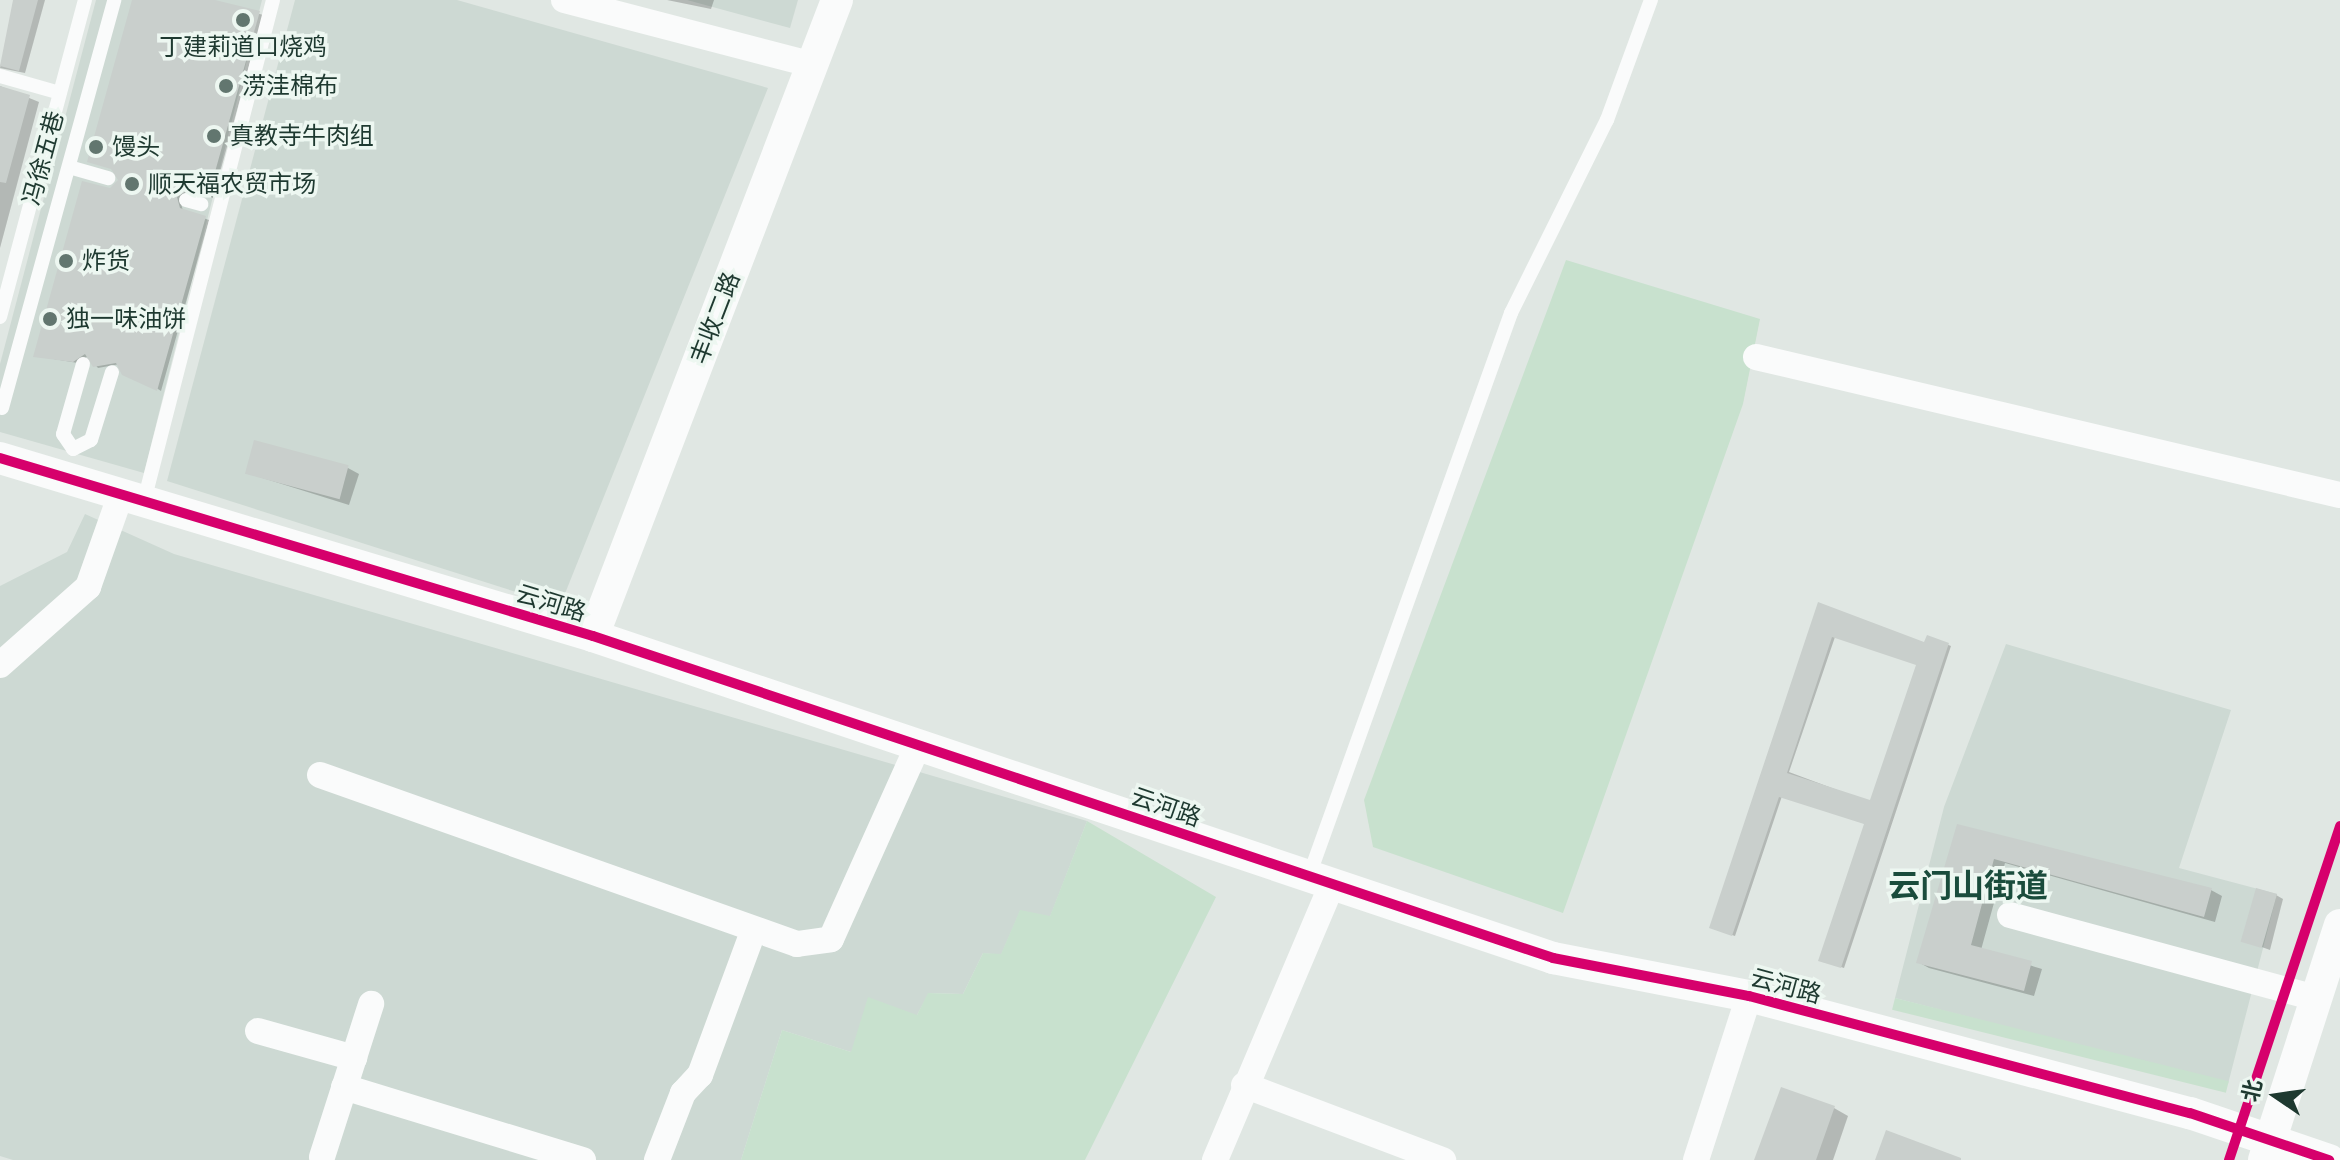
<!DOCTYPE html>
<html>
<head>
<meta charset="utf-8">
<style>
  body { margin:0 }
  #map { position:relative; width:2340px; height:1160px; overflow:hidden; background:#e0e7e3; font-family:"DM Sans","Noto Sans SC",sans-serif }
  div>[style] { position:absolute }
  .built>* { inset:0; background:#cdd9d3 }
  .green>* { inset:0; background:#c8e1ce; transform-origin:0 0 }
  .shadow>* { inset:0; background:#0003 }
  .building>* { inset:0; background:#c9cfcc; transform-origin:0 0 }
  .service>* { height:14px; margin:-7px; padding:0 7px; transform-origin:7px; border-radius:7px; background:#fafbfb }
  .minor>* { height:26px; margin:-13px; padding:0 13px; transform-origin:13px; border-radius:13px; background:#fafbfb }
  .tertiary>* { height:32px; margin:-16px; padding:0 16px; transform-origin:16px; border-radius:16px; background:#fafbfb }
  .cycleway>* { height:10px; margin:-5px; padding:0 5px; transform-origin:5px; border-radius:5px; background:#d6006c }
  .dots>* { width:22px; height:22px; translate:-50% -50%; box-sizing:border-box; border:4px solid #edf7f1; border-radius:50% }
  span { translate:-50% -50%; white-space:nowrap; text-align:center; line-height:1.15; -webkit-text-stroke:7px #edf7f1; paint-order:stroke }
  .poi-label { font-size:24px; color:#1e3930 }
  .left { translate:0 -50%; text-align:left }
  .street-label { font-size:24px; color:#1e3930 }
  .district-label { font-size:32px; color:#1a4c3c; font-weight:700 }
  .north { position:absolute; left:2236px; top:1056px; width:80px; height:80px; -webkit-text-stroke:6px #edf7f1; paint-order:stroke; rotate:283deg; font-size:22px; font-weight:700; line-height:32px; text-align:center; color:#1e3930 }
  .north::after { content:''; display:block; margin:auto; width:28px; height:36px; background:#1e3930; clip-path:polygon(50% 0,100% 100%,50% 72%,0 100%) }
</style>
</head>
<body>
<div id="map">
  <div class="built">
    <i style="clip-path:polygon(96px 0,262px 0,144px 473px,0 432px,0 364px)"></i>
    <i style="clip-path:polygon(295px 0,457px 0,768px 88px,560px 606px,167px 481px)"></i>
    <i style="clip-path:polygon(687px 0,798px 0,790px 28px)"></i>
    <i style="clip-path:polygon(85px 514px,174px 554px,1087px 821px,1050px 917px,1020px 911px,1001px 955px,983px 953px,963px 994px,929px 993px,917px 1015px,851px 1052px,782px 1030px,741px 1160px,13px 1160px,0 1156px,0 586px,67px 552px)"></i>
    <i style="clip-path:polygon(2006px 644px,2231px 710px,2179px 868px,2277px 894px,2228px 1084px,1895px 998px,1944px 807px)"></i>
  </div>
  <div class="green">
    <i style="clip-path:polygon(1566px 260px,1760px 319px,1743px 404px,1563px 913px,1373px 847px,1364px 800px)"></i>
    <i style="clip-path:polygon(1087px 821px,1216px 897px,1085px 1160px,741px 1160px,782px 1030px,851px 1052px,868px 997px,917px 1015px,928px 993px,963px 994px,983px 953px,1001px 954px,1020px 910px,1050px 916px)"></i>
    <i style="left:1895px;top:998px;width:344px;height:12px;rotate:14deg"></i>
  </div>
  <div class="shadow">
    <i style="clip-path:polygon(16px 0,45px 0,25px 73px,0 68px)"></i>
    <i style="clip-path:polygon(134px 0,212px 0,263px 15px,213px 198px,193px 191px,180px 199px,183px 211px,209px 220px,161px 391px,120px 364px,98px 368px,88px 356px,78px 363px,35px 356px,120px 180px)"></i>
    <i style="clip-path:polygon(667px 0,714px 0,711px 9px)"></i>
    <i style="clip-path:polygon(0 86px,39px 102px,0 248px)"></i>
    <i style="clip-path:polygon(348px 468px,359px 474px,349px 505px,247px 473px)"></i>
    <i style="clip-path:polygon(evenodd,1819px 605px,1925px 644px,1928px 637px,1951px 646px,1844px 968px,1823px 961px,1866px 824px,1782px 796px,1735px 936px,1714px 929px,1819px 605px,1835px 637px,1919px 665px,1872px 803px,1789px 772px,1835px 637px)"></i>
    <i style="clip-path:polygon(1958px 826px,2211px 890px,2222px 896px,2215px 922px,2005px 863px,1981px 950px,2042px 969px,2034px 996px,1929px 968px,1918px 962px)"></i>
    <i style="clip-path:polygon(2276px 895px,2283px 899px,2270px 950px,2245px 941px)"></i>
    <i style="clip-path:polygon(1834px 1108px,1848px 1116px,1833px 1160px,1756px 1160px)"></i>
  </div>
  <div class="building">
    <i style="clip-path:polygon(13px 0,38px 0,19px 71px,0 66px)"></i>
    <i style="clip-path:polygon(132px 0,215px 0,260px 11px,208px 197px,188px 190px,177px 197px,180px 208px,206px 216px,157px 391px,122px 375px,116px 363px,93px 367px,85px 354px,73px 362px,33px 357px,82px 181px,110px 188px,118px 180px,111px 169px,87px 162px)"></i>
    <i style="clip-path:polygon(0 86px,30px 95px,6px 183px,0 182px)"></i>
    <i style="left:254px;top:440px;width:98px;height:35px;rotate:15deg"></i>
    <i style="clip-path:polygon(evenodd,1818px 602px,1924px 642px,1927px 635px,1949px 643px,1841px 968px,1818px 961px,1864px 824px,1779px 797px,1732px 936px,1709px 928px,1818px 602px,1832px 637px,1916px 665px,1870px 800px,1787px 773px,1832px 637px)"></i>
    <i style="clip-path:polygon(1957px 824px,2212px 888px,2204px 917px,1994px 859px,1971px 945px,2032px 961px,2024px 991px,1916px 963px)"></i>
    <i style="left:2256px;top:888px;width:22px;height:56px;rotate:16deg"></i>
    <i style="clip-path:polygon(1781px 1087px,1835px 1106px,1816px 1160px,1754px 1160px)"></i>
    <i style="clip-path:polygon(1886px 1130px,1961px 1158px,1961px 1160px,1875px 1160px)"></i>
  </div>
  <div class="service">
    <i style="left:0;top:76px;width:62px;rotate:15.8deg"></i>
    <i style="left:69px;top:167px;width:41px;rotate:15.8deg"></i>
    <i style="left:186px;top:200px;width:16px;rotate:15deg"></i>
    <i style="left:0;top:317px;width:328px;rotate:-75deg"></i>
    <i style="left:83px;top:364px;width:73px;rotate:105.9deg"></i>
    <i style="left:63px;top:434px;width:18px;rotate:56deg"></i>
    <i style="left:73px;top:449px;width:20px;rotate:-27deg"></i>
    <i style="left:91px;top:440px;width:71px;rotate:-72.8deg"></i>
    <i style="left:2px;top:408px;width:423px;rotate:-74.6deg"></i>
    <i style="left:144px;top:501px;width:517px;rotate:-75.56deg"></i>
    <i style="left:1309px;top:876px;width:598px;rotate:-70.26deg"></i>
    <i style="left:1511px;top:313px;width:216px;rotate:-63.6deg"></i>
    <i style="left:1607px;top:120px;width:128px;rotate:-69.9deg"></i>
  </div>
  <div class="minor">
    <i style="left:564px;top:0;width:257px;rotate:14.6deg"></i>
    <i style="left:1756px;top:357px;width:600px;rotate:13.3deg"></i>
    <i style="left:0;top:665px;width:118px;rotate:-41.6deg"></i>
    <i style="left:88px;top:587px;width:99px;rotate:-70.5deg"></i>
    <i style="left:320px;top:775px;width:506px;rotate:19.51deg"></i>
    <i style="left:797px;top:944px;width:34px;rotate:-8deg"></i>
    <i style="left:831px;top:939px;width:213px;rotate:-65.8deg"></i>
    <i style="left:2010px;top:915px;width:317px;rotate:15.2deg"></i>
    <i style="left:258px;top:1031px;width:100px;rotate:15.7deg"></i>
    <i style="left:1244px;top:1085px;width:213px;rotate:20.7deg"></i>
    <i style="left:344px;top:1087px;width:250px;rotate:17deg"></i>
    <i style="left:322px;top:1157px;width:161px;rotate:-72.2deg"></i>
    <i style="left:657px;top:1160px;width:72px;rotate:-68.8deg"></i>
    <i style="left:683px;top:1093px;width:25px;rotate:-47deg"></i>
    <i style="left:700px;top:1075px;width:153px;rotate:-69.7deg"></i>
    <i style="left:1215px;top:1160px;width:300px;rotate:-67deg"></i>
    <i style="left:1696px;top:1160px;width:172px;rotate:-72.1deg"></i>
  </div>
  <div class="tertiary">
    <i style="left:0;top:458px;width:619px;rotate:16.71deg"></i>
    <i style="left:593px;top:636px;width:1013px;rotate:18.54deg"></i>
    <i style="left:1553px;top:958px;width:200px;rotate:11deg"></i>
    <i style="left:1749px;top:996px;width:456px;rotate:14.9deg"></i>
    <i style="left:2190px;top:1113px;width:147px;rotate:18.7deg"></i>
    <i style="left:593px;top:636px;width:681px;rotate:-69.01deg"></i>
    <i style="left:2264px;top:1160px;width:247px;rotate:-72.1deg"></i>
  </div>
  <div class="cycleway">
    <i style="left:0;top:458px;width:619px;rotate:16.71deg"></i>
    <i style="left:593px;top:636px;width:1013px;rotate:18.54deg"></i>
    <i style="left:1553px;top:958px;width:200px;rotate:11deg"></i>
    <i style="left:1749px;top:996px;width:456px;rotate:14.9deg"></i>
    <i style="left:2190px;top:1113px;width:147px;rotate:18.7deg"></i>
    <i style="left:2229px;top:1160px;width:352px;rotate:-71.6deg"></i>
  </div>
  <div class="dots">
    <i style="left:243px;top:20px;background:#62766f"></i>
    <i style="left:226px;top:86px;background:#62766f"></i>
    <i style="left:214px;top:136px;background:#62766f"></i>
    <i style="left:96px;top:147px;background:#62766f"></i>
    <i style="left:132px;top:184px;background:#62766f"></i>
    <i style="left:66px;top:261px;background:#62766f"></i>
    <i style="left:50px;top:319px;background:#62766f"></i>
  </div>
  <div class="poi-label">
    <span style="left:243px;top:47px">丁建莉道口烧鸡</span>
    <span class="left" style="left:242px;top:86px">涝洼棉布</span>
    <span class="left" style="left:230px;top:136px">真教寺牛肉组</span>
    <span class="left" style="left:112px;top:147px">馒头</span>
    <span class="left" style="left:148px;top:184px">顺天福农贸市场</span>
    <span class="left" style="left:82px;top:261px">炸货</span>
    <span class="left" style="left:66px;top:319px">独一味油饼</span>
  </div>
  <div class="street-label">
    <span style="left:43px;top:158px;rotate:-75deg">冯徐五巷</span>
    <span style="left:715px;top:318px;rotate:-69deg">丰收二路</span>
    <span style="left:551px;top:603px;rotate:17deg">云河路</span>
    <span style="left:1166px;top:807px;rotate:19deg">云河路</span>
    <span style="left:1786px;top:986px;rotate:15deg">云河路</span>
  </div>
  <div class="district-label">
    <span style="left:1968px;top:886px">云门山街道</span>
  </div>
  <div class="north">北</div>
</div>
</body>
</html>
